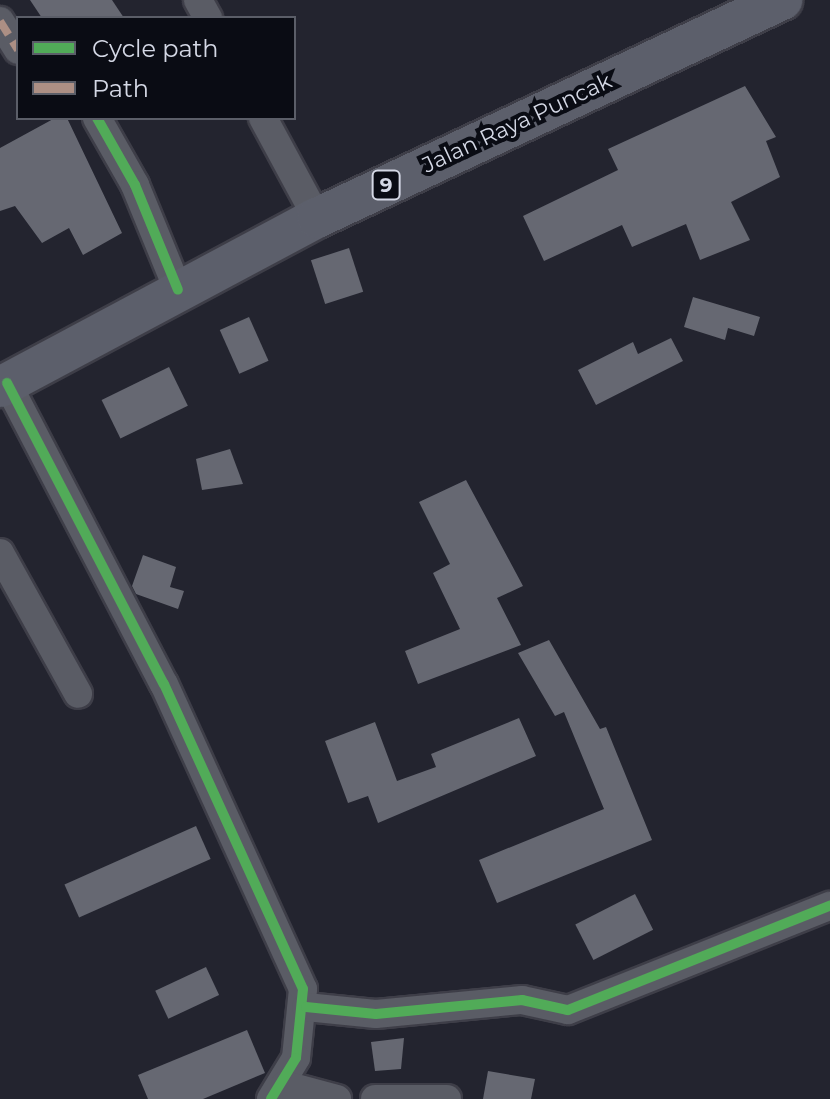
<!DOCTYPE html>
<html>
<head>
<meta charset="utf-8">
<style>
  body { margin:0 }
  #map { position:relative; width:830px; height:1099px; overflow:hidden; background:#23242f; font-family:Montserrat,sans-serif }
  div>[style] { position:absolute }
  .building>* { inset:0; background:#666872; transform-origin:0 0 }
  .roads { filter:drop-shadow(2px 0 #3e3e48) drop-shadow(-2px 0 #3e3e48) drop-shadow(0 2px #3e3e48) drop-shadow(0 -2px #3e3e48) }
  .minor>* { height:28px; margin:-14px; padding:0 14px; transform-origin:14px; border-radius:14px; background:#5a5c65 }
  .highway>* { height:40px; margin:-20px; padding:0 20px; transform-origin:20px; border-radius:20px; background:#5c5f6b }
  .quiet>* { height:8px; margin-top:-4px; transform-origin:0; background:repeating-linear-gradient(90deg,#ac8f84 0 16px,transparent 0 24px) }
  .cycleway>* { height:10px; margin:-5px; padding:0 5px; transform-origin:5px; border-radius:5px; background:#51ab58 }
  span { translate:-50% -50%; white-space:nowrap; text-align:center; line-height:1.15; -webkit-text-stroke:8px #0a0c14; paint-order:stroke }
  .shield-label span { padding:2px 6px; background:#0a0c14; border:2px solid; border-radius:6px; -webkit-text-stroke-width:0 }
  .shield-label { font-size:20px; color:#d4d8e5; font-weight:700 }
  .street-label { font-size:22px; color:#d4d8e5 }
  .legend { position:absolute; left:16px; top:16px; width:280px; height:104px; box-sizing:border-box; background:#0a0c14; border:2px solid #5b5e68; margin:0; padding:10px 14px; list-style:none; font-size:24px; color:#d4d8e5 }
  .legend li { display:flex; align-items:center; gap:16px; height:40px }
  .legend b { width:40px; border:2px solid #5b5e68 }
</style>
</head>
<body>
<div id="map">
  <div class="building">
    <i style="clip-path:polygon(30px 0,112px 0,124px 18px,42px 18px)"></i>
    <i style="clip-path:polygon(745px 86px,776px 137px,766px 141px,780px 177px,731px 202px,750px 240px,700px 260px,686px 224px,632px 247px,622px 225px,544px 261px,523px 216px,618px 170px,608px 149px)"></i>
    <i style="clip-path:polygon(55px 118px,67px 118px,122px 233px,83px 255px,69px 228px,42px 243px,15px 206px,0 211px,0 148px)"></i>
    <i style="left:349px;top:248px;width:46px;height:40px;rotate:72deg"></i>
    <i style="clip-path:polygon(693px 297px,760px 317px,754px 336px,728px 328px,725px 340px,684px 327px)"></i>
    <i style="left:249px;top:317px;width:48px;height:32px;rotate:66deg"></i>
    <i style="clip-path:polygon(671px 338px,683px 361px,596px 405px,578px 370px,633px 342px,638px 354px)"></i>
    <i style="left:169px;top:367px;width:43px;height:75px;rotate:64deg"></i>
    <i style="clip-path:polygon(230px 449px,243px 484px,202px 490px,196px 459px)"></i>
    <i style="clip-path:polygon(466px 480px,523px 586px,497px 598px,521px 645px,418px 684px,405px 651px,460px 629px,433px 573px,450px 564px,419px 502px)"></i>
    <i style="clip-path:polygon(143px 555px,176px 567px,170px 587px,184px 591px,178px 609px,136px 594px,132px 586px)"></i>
    <i style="clip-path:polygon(549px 640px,600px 729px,606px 727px,652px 840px,497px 903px,479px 860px,604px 809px,564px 712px,555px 716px,518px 653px)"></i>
    <i style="clip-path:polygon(519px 718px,536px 756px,378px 823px,368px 796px,348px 803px,325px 741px,375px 722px,397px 781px,436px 767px,431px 754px)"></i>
    <i style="left:196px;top:826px;width:36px;height:144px;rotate:66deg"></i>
    <i style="left:635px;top:894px;width:40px;height:67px;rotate:63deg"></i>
    <i style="left:206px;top:967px;width:31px;height:56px;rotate:65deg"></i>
    <i style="clip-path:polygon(247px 1030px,265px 1073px,203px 1099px,148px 1099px,138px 1075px)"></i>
    <i style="clip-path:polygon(404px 1038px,401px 1069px,375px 1071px,371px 1042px)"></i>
    <i style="clip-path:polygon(488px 1071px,535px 1079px,531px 1099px,483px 1099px)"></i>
  </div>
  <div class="roads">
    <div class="minor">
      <i style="left:198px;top:0;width:21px;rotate:61deg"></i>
      <i style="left:0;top:21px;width:34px;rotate:58deg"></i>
      <i style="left:97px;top:118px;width:77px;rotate:60.4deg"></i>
      <i style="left:135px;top:185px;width:113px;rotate:67.7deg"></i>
      <i style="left:263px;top:118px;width:114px;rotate:61.6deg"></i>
      <i style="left:7px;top:383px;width:339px;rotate:62.5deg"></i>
      <i style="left:164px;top:684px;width:335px;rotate:65.5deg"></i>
      <i style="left:303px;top:989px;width:69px;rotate:95.8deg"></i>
      <i style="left:296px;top:1058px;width:48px;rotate:121.4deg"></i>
      <i style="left:0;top:553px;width:161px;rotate:61deg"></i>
      <i style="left:306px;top:1007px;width:70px;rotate:5.7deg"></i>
      <i style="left:376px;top:1014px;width:147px;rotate:-5.5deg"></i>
      <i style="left:522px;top:1000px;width:47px;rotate:12.3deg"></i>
      <i style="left:568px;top:1010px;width:282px;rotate:-21.7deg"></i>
      <i style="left:285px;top:1085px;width:54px;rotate:15.1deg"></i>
      <i style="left:375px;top:1099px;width:72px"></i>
    </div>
    <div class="highway">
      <i style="left:0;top:387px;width:359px;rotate:-28.1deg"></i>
      <i style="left:317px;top:218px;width:514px;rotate:-25.12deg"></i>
    </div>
  </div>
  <div class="quiet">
    <i style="left:0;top:21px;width:34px;rotate:58deg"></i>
  </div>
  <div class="cycleway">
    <i style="left:97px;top:118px;width:77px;rotate:60.4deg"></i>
    <i style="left:135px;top:185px;width:113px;rotate:67.7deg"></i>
    <i style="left:7px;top:383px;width:339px;rotate:62.5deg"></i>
    <i style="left:164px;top:684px;width:335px;rotate:65.5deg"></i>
    <i style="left:303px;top:989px;width:69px;rotate:95.8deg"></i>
    <i style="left:296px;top:1058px;width:48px;rotate:121.4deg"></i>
    <i style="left:306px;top:1007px;width:70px;rotate:5.7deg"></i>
    <i style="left:376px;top:1014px;width:147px;rotate:-5.5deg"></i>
    <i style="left:522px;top:1000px;width:47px;rotate:12.3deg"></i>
    <i style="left:568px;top:1010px;width:282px;rotate:-21.7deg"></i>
  </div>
  <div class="shield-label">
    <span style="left:386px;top:185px">9</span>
  </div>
  <div class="street-label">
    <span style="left:517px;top:123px;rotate:-25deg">Jalan Raya Puncak</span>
  </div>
  <ul class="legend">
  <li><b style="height:10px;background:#51ab58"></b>Cycle path</li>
  <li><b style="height:10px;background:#ac8f84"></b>Path</li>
  </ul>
</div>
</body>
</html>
